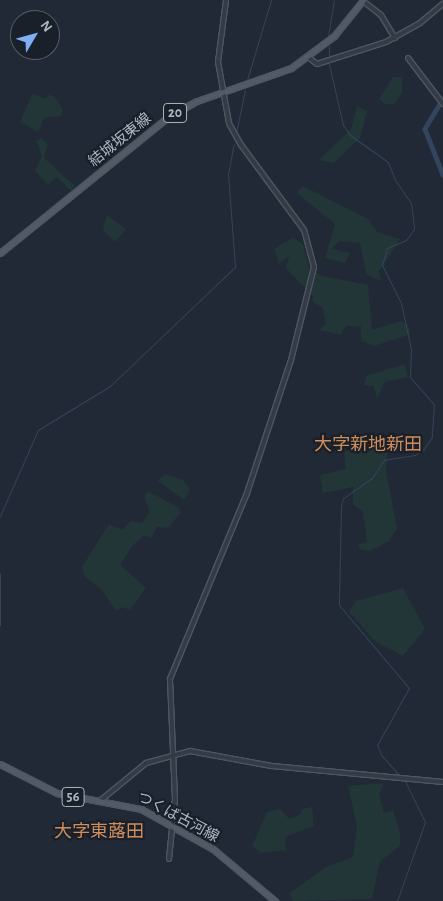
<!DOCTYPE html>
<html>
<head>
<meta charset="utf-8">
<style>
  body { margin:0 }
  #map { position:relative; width:443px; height:901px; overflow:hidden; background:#202935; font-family:"Alegreya Sans","Noto Sans JP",sans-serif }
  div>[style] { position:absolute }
  .green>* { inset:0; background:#233637 }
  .stream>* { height:1px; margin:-0.5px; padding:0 0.5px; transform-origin:0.5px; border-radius:0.5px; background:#33445d }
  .river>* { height:4.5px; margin:-2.25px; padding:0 2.25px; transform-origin:2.25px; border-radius:2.25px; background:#33445d }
  .roads { filter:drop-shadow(1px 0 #4e5661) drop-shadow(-1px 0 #4e5661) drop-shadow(0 1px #4e5661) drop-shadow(0 -1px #4e5661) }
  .tertiary>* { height:4px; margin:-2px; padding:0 2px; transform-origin:2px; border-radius:2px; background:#333b46 }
  .primary>* { height:5px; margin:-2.5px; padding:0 2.5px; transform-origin:2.5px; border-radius:2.5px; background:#515a66 }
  span { translate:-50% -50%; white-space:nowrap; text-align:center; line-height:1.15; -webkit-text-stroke:4.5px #19202a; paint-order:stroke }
  .shield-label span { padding:1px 4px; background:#19202a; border:1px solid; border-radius:4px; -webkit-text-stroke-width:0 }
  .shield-label { font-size:14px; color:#adb6c3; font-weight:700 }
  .street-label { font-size:15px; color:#adb6c3 }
  .quarter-label { font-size:18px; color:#d08d5b }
  .north { position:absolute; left:10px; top:10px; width:50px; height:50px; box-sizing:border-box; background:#19202a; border:1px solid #545c67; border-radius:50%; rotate:53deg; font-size:14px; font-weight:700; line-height:20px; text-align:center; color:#adb6c3 }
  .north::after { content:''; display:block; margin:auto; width:18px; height:22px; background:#80aef5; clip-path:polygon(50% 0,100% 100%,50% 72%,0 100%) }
</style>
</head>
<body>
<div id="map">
  <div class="green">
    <i style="clip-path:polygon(393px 77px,402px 77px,402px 93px,394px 104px,385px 104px,379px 99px)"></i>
    <i style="clip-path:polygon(33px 93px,45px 99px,48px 95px,54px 96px,63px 110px,61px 116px,44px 118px,38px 132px,20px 122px)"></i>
    <i style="clip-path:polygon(357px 106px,367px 111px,360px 138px,334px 163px,319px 160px,351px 129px)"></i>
    <i style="clip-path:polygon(41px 138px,48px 144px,44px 158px,75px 186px,71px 191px,57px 177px,48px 185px,35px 171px,42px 156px,36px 141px)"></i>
    <i style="clip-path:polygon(303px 186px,368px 219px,377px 232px,400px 239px,379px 272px,381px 281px,366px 274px,360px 243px,339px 241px,332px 249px,350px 253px,345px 263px,325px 258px,335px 224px,297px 193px)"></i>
    <i style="clip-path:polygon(107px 215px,126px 229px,115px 242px,103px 230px)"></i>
    <i style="clip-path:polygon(293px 237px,303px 245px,309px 268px,322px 276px,368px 285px,372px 330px,401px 321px,408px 325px,411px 334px,374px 346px,361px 341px,361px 326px,346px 326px,341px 335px,320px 330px,326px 323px,323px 308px,313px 302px,313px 296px,286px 268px,289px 256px,279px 263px,274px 249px)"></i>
    <i style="clip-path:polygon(405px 364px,408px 377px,385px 382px,377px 399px,374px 386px,364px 385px,366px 376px)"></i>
    <i style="clip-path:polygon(382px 437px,389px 441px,386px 470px,397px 528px,389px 541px,370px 551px,359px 549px,359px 544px,367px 542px,363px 512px,353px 504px,353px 487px,323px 493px,320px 475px,346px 469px,344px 453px,355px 444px)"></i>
    <i style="clip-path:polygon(165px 474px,183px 480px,190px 490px,184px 500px,158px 481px)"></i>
    <i style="clip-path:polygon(148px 491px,179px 508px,180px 513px,168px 528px,157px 527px,151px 538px,144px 535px,133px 545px,120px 565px,146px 588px,130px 610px,122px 607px,116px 611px,102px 590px,84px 576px,82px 567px,109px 524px,122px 530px,131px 521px,142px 523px,150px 512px,144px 497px)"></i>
    <i style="clip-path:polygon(403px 588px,425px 629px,403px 656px,375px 641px,349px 612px,356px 601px)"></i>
    <i style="clip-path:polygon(384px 783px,379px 794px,384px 813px,393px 810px,400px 832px,400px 846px,380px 861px,372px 899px,293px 901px,290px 893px,326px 867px,353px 857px,357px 826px,348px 786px)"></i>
    <i style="clip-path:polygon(312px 807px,314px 826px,285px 837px,286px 850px,261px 853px,252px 846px,267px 812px,280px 809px,289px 819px,301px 814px,302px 809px)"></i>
  </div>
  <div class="stream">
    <i style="left:328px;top:37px;width:37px;rotate:-81deg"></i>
    <i style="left:329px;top:46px;width:12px;rotate:90deg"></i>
    <i style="left:329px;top:64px;width:63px;rotate:77.1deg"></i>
    <i style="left:343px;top:125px;width:12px;rotate:55deg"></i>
    <i style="left:350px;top:135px;width:47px;rotate:35.4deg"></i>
    <i style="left:388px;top:162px;width:19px;rotate:69deg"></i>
    <i style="left:395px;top:180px;width:28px;rotate:55deg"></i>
    <i style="left:411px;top:203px;width:26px;rotate:83deg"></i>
    <i style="left:414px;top:229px;width:14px;rotate:126deg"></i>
    <i style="left:406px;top:240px;width:21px;rotate:157deg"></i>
    <i style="left:387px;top:248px;width:18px;rotate:106deg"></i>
    <i style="left:382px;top:265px;width:42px;rotate:63.4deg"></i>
    <i style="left:401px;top:303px;width:47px;rotate:77.7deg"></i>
    <i style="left:411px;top:349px;width:28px;rotate:92deg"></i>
    <i style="left:410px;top:377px;width:37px;rotate:49deg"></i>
    <i style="left:434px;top:405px;width:32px;rotate:94deg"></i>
    <i style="left:432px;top:437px;width:14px;rotate:124deg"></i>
    <i style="left:424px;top:449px;width:11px;rotate:146deg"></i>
    <i style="left:415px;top:455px;width:31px;rotate:171deg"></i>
    <i style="left:384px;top:460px;width:22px;rotate:124deg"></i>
    <i style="left:372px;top:478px;width:35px;rotate:145deg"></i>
    <i style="left:343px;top:498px;width:8px;rotate:104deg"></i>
    <i style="left:341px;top:506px;width:99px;rotate:91.2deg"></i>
    <i style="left:339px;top:605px;width:109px;rotate:49.9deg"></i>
    <i style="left:409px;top:688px;width:65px;rotate:119.3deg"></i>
    <i style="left:377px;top:745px;width:12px;rotate:66deg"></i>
    <i style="left:382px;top:756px;width:25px;rotate:48deg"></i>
    <i style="left:247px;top:80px;width:84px;rotate:-73.3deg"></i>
    <i style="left:236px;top:133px;width:44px;rotate:-78.2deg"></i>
    <i style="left:0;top:516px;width:94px;rotate:-66.2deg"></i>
    <i style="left:38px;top:430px;width:84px;rotate:-31.4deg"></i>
    <i style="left:110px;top:386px;width:173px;rotate:-43.6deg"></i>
    <i style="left:235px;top:267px;width:93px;rotate:-94.3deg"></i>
    <i style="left:228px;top:174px;width:31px;rotate:-79deg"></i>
    <i style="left:0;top:573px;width:52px;rotate:90deg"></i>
    <i style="left:397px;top:901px;width:84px;rotate:-70.5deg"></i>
    <i style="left:425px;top:822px;width:46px;rotate:-116deg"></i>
  </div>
  <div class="river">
    <i style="left:443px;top:99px;width:35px;rotate:121deg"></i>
    <i style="left:425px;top:129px;width:49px;rotate:68.6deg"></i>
  </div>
  <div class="roads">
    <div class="tertiary">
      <i style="left:363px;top:1px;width:23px;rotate:38deg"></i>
      <i style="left:381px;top:15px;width:27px;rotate:59deg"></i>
      <i style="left:308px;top:57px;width:11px;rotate:38deg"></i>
      <i style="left:317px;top:64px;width:72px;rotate:-17.7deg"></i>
      <i style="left:386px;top:42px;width:39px;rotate:-29deg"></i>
      <i style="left:420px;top:23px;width:30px;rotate:-40deg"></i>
      <i style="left:408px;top:58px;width:58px;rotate:52.7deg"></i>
      <i style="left:101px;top:800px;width:58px;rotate:-39.4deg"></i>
      <i style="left:146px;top:763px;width:46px;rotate:-15.3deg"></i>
      <i style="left:190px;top:751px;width:83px;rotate:10.4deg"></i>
      <i style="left:272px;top:766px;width:172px;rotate:5.3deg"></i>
      <i style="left:169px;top:859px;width:60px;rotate:-84.3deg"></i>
      <i style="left:175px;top:799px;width:120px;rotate:-92.4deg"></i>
      <i style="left:170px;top:679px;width:201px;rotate:-67.5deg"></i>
      <i style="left:247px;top:493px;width:140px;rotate:-71.7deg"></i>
      <i style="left:291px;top:360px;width:96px;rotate:-76.1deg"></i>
      <i style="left:314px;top:267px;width:38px;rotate:-105deg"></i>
      <i style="left:304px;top:230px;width:106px;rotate:-126.5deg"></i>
      <i style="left:241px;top:145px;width:25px;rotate:-119deg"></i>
      <i style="left:229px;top:123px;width:62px;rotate:-100.2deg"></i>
      <i style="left:218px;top:62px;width:63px;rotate:-82.6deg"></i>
    </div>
    <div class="primary">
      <i style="left:0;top:253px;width:215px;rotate:-39deg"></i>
      <i style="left:167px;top:118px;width:34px;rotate:-30deg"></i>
      <i style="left:197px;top:101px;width:100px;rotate:-19.3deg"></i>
      <i style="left:291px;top:68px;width:54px;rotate:-36.7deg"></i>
      <i style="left:334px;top:36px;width:46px;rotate:-51.1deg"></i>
      <i style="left:0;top:764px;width:64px;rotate:27deg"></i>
      <i style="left:57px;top:793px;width:86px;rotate:10.8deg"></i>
      <i style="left:141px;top:809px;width:82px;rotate:29.1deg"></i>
      <i style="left:213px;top:849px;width:81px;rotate:40deg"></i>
    </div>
  </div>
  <div class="shield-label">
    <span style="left:175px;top:113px">20</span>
    <span style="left:73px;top:797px">56</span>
  </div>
  <div class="street-label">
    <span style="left:120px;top:140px;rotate:-39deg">結城坂東線</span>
    <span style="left:178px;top:817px;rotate:28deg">つくば古河線</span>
  </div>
  <div class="quarter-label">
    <span style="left:368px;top:445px">大字新地新田</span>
    <span style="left:99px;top:832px">大字東蕗田</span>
  </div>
  <div class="north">N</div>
</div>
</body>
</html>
